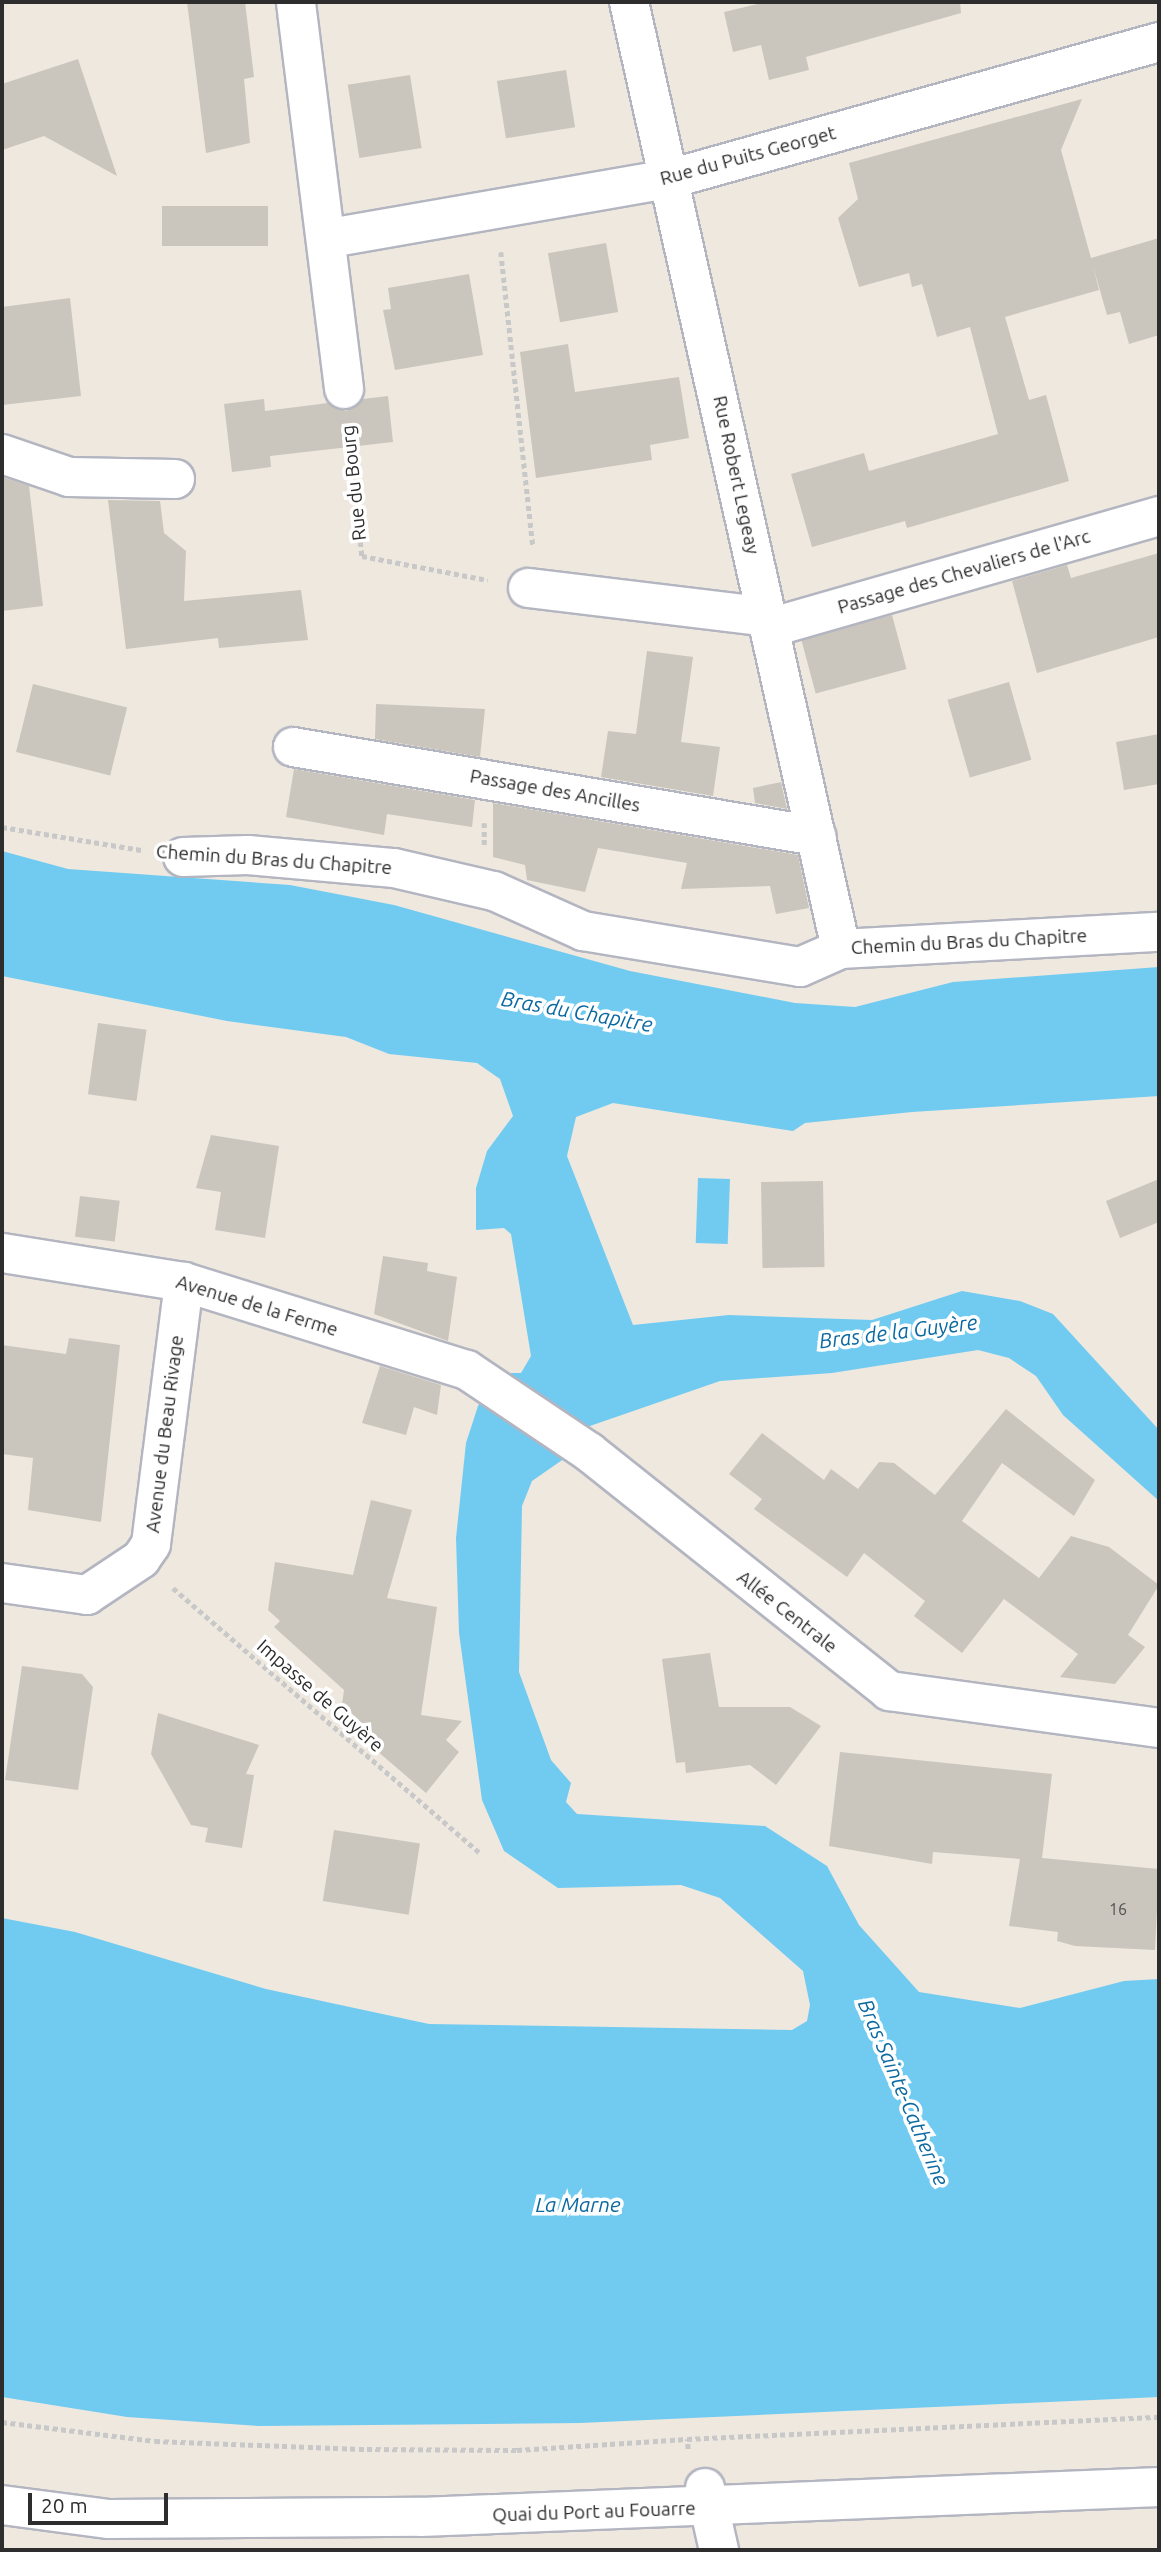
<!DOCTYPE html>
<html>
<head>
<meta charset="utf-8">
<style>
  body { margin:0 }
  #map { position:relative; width:1161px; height:2552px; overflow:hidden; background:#eee8df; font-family:Ubuntu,sans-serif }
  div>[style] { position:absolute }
  .water>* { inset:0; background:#71cbf1; transform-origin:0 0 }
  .building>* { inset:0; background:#cac6bd; transform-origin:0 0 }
  .path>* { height:4.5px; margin-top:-2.25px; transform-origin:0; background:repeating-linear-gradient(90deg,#c8c8c8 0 5px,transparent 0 8.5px) }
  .roads { filter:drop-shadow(2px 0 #b3b5c0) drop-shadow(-2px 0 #b3b5c0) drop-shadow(0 2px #b3b5c0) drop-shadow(0 -2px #b3b5c0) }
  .minor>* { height:38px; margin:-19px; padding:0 19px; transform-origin:19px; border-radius:19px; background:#fff }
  span { translate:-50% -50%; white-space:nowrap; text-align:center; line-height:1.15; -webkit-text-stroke:7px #fff; paint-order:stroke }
  .number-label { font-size:16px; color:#545351 }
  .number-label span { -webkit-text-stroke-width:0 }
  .street-label { font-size:19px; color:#2d2d2d }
  .water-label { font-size:21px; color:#0b69a2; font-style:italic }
  .frame { position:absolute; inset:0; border:4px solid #2d2d2d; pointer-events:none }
  .scale { position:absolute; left:28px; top:2493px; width:140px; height:32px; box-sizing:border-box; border:4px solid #2d2d2d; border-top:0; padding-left:9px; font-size:21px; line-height:24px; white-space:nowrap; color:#2d2d2d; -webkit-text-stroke:5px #fff; paint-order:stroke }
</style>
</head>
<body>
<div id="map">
  <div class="water">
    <i style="clip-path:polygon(2px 851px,68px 869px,290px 885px,394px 905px,630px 971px,795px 1003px,855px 1007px,953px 982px,1159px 967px,1159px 1096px,912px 1112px,805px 1123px,793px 1131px,613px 1103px,576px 1117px,567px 1156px,633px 1325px,729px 1315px,872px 1320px,962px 1291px,1020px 1301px,1053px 1314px,1159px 1430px,1159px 1501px,1063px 1415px,1036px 1376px,1009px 1358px,978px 1350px,832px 1373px,720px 1381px,587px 1427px,568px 1456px,532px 1481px,522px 1506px,519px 1672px,551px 1760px,571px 1783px,566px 1802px,577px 1814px,765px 1826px,827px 1866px,859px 1925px,919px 1992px,1020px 2008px,1124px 1981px,1159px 1979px,1159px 2397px,580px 2423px,259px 2426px,127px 2417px,2px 2397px,2px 1918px,75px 1932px,266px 1989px,429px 2024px,792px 2030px,807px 2021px,810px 2005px,803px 1971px,720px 1898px,681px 1885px,558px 1888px,504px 1851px,482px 1800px,459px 1633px,456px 1538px,466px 1443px,478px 1406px,500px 1373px,521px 1373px,531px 1356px,511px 1234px,504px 1228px,476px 1230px,476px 1188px,487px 1151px,513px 1116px,500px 1079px,477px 1063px,389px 1054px,346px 1037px,227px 1021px,2px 976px)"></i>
    <i style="left:698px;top:1178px;width:32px;height:65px;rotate:2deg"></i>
  </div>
  <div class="building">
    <i style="clip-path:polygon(187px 2px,245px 2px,254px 77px,244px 79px,250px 143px,206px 153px)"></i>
    <i style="clip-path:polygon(766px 2px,960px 2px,961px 13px,806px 57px,809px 70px,769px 80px,761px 45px,733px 52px,724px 12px)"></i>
    <i style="clip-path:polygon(78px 59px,117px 176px,44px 136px,2px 150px,2px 84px)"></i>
    <i style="left:566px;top:70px;width:58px;height:70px;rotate:81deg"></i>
    <i style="left:410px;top:75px;width:74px;height:63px;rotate:81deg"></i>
    <i style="clip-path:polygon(1082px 99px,1061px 150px,1091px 258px,1159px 238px,1159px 335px,1129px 344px,1120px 312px,1107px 315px,1093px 266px,1099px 290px,1005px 317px,1029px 400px,1046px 395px,1069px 481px,907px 528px,905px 521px,812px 547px,791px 474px,864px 453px,869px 471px,998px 434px,970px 327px,937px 337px,922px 284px,912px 287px,909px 273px,859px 287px,838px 218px,858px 199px,849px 163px)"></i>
    <i style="left:268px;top:206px;width:40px;height:106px;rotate:90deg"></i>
    <i style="left:606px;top:243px;width:70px;height:59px;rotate:80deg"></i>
    <i style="clip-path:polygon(469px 274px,483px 355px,395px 370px,383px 310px,391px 309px,388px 288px)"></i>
    <i style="clip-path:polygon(70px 298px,81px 396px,2px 405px,2px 307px)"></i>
    <i style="clip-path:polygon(568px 344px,575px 392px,679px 377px,689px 438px,650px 445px,652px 460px,536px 478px,520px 352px)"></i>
    <i style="clip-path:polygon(388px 396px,393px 442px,270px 456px,271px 467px,232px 472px,224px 404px,264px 399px,265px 411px,328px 403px,346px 411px,363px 399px)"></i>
    <i style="clip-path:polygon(2px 477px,29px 486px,43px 606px,2px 611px)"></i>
    <i style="clip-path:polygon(108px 500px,160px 501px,164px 533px,186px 551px,184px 601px,301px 590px,308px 640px,219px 648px,218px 638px,126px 649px)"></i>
    <i style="clip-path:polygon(1159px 553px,1159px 637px,1037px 673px,1012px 581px,1067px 565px,1071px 578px)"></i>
    <i style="left:892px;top:615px;width:56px;height:94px;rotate:75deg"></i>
    <i style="clip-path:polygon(647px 651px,693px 657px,681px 742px,720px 747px,713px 796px,601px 777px,608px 731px,636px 734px)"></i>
    <i style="left:1009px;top:682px;width:81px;height:64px;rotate:74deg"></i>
    <i style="left:33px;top:684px;width:97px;height:70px;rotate:14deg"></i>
    <i style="clip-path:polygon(376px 704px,485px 709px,480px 757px,375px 739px)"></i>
    <i style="clip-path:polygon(1159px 734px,1159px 784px,1124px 790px,1116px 742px)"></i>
    <i style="clip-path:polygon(294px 769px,475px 800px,472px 827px,387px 814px,384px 835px,286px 817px)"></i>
    <i style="clip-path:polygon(781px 782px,787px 809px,755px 803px,753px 788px)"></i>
    <i style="clip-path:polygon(493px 803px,798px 855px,809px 908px,776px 914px,770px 886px,681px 889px,687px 863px,598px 848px,585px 892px,527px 880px,525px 865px,493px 857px)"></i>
    <i style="left:98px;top:1023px;width:49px;height:72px;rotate:8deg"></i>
    <i style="clip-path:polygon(211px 1135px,279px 1146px,265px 1238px,215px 1230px,221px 1192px,196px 1188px)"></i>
    <i style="clip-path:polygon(1159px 1179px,1159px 1222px,1120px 1238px,1106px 1201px)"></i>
    <i style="left:823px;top:1181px;width:86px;height:62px;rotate:89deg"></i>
    <i style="left:80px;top:1196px;width:40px;height:41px;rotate:7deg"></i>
    <i style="clip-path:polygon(383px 1256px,428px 1263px,427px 1271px,457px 1277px,448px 1341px,374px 1314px)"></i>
    <i style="clip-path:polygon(69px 1338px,120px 1345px,101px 1522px,28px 1510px,33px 1458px,2px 1454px,2px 1345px,66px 1354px)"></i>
    <i style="clip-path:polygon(380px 1366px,441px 1385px,437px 1415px,414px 1407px,406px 1435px,362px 1423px)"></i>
    <i style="clip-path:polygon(1006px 1409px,1095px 1480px,1074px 1516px,1002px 1463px,962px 1521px,1039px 1578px,1071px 1536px,1109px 1547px,1159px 1585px,1128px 1635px,1145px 1647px,1115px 1684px,1060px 1677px,1078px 1654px,1004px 1599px,962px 1653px,914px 1616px,925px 1601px,864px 1553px,847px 1577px,754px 1509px,762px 1499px,729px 1474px,762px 1433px,824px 1480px,831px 1469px,858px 1489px,879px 1462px,894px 1463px,935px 1495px)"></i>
    <i style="clip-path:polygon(371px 1500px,412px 1510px,387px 1598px,437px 1607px,421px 1715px,462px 1721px,446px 1740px,459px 1752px,426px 1793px,340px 1719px,344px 1690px,274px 1627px,280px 1621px,268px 1610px,275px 1562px,353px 1575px)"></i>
    <i style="clip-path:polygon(710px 1653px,719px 1707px,790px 1707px,821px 1726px,776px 1785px,750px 1765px,686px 1773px,685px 1762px,676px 1763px,662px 1659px)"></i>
    <i style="clip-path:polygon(22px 1666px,82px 1674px,93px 1687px,78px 1790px,5px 1780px)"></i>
    <i style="clip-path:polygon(158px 1713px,259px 1745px,246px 1774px,254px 1775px,242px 1848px,205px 1842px,208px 1828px,191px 1825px,151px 1754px)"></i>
    <i style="clip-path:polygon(840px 1752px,1052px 1774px,1042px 1858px,1159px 1869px,1155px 1950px,1075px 1946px,1057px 1941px,1058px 1932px,1009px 1926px,1020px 1859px,933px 1852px,932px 1864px,829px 1846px)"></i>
    <i style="left:334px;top:1830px;width:87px;height:72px;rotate:9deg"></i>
  </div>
  <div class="path">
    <i style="left:501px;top:252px;width:296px;rotate:83.8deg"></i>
    <i style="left:349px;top:432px;width:125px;rotate:84deg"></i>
    <i style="left:362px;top:556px;width:128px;rotate:10.8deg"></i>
    <i style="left:2px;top:827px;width:141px;rotate:9.4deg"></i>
    <i style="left:484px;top:845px;width:22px;rotate:-90deg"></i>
    <i style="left:173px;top:1588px;width:407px;rotate:40.8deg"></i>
    <i style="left:2px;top:2422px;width:154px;rotate:7.1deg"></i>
    <i style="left:155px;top:2441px;width:212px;rotate:2.2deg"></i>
    <i style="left:367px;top:2449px;width:150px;rotate:0.4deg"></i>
    <i style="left:517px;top:2450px;width:170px;rotate:-3.7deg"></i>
    <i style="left:688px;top:2449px;width:10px;rotate:-96deg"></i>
    <i style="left:687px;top:2439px;width:473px;rotate:-2.7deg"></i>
  </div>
  <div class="roads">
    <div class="minor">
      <i style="left:629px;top:2px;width:970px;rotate:77.38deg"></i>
      <i style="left:296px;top:3px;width:389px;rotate:82.9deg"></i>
      <i style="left:330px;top:238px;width:348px;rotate:-9.9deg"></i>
      <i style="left:673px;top:178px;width:505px;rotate:-15.63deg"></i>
      <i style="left:2px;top:454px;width:71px;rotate:18.9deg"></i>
      <i style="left:69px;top:477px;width:106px;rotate:1.1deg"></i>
      <i style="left:528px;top:588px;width:241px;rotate:6.9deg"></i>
      <i style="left:769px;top:628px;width:406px;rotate:-16deg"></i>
      <i style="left:293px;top:747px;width:531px;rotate:9.66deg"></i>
      <i style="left:183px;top:857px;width:65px;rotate:-1.8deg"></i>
      <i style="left:248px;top:855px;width:147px;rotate:5.1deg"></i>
      <i style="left:394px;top:868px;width:103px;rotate:13deg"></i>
      <i style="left:494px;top:891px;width:98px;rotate:24.2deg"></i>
      <i style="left:583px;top:931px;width:220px;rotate:9.4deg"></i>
      <i style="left:800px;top:967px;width:45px;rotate:-23.7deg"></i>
      <i style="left:841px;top:949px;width:318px;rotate:-3.1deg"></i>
      <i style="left:2px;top:1253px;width:184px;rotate:9.1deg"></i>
      <i style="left:184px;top:1282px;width:296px;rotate:17.3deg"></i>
      <i style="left:467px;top:1370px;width:147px;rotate:33.9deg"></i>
      <i style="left:589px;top:1452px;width:384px;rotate:38.5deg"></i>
      <i style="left:889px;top:1691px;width:273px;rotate:7.8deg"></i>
      <i style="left:2px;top:1583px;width:86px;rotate:8deg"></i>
      <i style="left:87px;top:1595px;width:65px;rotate:-33.7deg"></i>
      <i style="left:141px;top:1559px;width:18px;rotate:-56deg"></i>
      <i style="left:151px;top:1544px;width:264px;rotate:-82.8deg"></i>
      <i style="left:705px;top:2488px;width:64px;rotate:77.3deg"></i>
      <i style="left:2px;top:2505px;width:108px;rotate:7.5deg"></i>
      <i style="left:109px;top:2519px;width:312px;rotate:-0.4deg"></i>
      <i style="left:421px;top:2517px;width:739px;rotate:-2.33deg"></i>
    </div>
  </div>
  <div class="number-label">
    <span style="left:1118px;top:1909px">16</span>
  </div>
  <div class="street-label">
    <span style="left:748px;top:156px;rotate:-15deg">Rue du Puits Georget</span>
    <span style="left:736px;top:475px;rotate:78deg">Rue Robert Legeay</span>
    <span style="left:354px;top:483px;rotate:-96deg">Rue du Bourg</span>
    <span style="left:964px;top:572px;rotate:-16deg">Passage des Chevaliers de l'Arc</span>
    <span style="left:555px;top:791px;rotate:10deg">Passage des Ancilles</span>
    <span style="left:274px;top:860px;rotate:4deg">Chemin du Bras du Chapitre</span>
    <span style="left:969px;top:942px;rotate:-3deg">Chemin du Bras du Chapitre</span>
    <span style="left:257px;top:1306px;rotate:17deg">Avenue de la Ferme</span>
    <span style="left:165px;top:1434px;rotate:-83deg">Avenue du Beau Rivage</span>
    <span style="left:787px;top:1612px;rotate:38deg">Allée Centrale</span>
    <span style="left:320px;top:1696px;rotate:41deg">Impasse de Guyère</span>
    <span style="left:594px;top:2512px;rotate:-2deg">Quai du Port au Fouarre</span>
  </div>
  <div class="water-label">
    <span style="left:577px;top:1011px;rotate:10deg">Bras du Chapitre</span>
    <span style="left:898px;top:1331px;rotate:-7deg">Bras de la Guyère</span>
    <span style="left:904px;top:2092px;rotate:67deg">Bras Sainte-Catherine</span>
    <span style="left:578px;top:2204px">La Marne</span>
  </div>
  <div class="frame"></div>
  <div class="scale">20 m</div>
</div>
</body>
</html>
